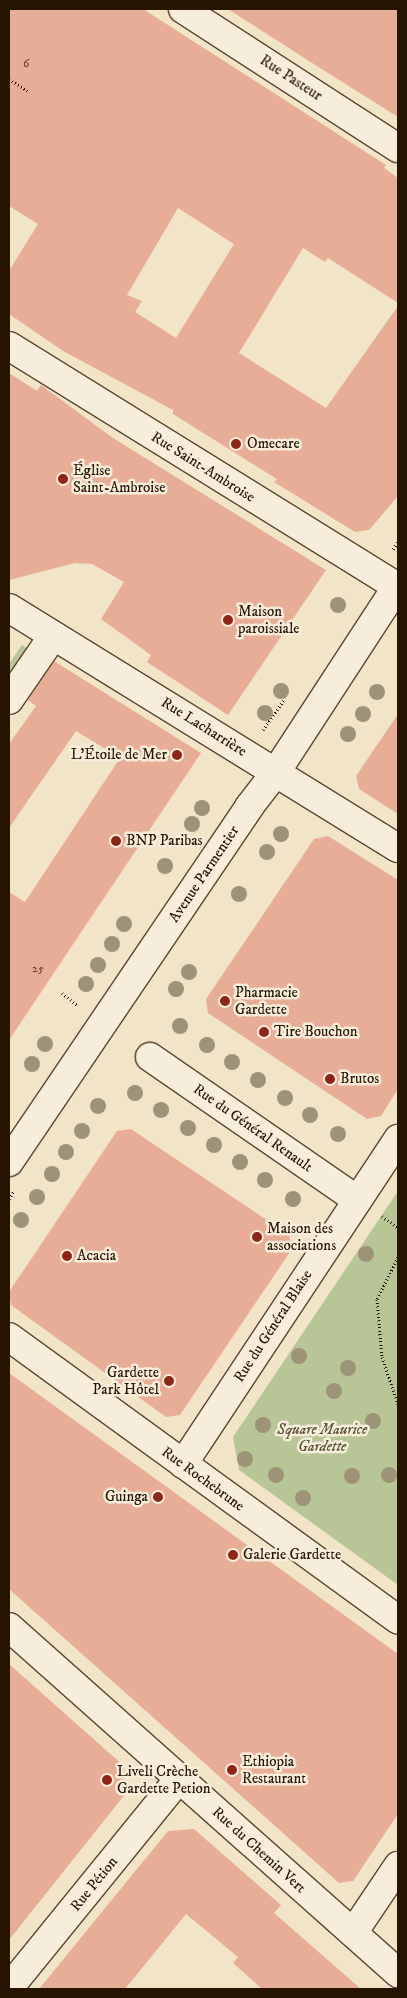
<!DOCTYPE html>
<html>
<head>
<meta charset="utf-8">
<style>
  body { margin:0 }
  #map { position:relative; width:407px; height:1998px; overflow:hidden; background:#f1e4c7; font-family:"IM FELL DW Pica",serif }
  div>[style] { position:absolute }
  .green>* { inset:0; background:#b8c597 }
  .building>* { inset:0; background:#e8ad97 }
  .path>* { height:3px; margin-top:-1.5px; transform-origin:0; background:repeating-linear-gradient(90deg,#261400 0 1px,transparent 0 3.5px) }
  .roads { filter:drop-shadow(1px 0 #594832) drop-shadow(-1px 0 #594832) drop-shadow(0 1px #594832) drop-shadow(0 -1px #594832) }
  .minor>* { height:28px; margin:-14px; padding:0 14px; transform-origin:14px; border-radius:14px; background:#f6eddb }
  .trees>* { width:16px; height:16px; margin:-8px; border-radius:50%; background:#9d9477 }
  .dots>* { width:14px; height:14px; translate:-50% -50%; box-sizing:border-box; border:2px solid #f6eddb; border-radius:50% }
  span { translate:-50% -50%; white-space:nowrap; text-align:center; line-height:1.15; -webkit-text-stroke:5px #f6eddb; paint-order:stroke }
  .number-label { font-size:12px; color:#563a26 }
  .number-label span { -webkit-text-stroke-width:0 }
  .street-label { font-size:15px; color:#261400 }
  .poi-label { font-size:15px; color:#261400 }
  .left { translate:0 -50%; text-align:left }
  .right { translate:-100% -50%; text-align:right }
  .park-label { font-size:15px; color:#595235; font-style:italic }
  .frame { position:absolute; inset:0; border:10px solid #261400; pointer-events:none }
</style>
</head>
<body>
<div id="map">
  <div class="green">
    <i style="clip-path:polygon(22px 645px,27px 648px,9px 673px,9px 664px)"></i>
    <i style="clip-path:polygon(398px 1191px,398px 1585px,239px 1470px,233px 1437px)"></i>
  </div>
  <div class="building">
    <i style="clip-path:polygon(evenodd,9px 9px,143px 9px,386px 165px,384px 168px,398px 178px,398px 303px,328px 258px,325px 262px,303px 248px,239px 353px,326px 408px,398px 306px,398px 496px,369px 530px,355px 532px,274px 482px,277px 479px,173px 414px,173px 410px,63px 351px,9px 314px,9px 271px,38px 224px,9px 206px,9px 9px,178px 208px,234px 244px,176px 338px,135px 312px,142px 301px,127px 295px,178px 208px)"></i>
    <i style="clip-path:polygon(228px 9px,398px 9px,398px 117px,309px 61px)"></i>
    <i style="clip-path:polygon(9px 373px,37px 391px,41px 385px,113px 438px,326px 570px,228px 715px,147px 662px,151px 655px,101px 619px,124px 582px,92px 564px,75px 563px,9px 580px)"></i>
    <i style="clip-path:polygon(54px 661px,201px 753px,9px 1040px,9px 892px,25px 902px,120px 758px,76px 731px,9px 828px,9px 744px,36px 706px,28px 700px)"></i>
    <i style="clip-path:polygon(398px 714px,398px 814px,359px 789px,356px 776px)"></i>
    <i style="clip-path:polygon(328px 836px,398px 880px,398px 1089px,381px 1116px,367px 1119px,208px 1013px,206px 999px,314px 839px)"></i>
    <i style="clip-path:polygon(131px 1129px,289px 1235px,292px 1249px,180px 1415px,166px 1417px,11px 1305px,9px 1292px,117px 1131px)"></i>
    <i style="clip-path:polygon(9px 1373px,398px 1654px,398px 1814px,353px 1881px,339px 1883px,9px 1589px)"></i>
    <i style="clip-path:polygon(9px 1664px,124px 1766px,126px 1793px,9px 1940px)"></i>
    <i style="clip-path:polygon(194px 1829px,281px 1905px,274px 1913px,361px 1989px,262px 1989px,233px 1963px,238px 1957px,186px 1914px,125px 1989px,39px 1989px,168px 1831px)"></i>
  </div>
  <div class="path">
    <i style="left:9px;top:79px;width:22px;rotate:32deg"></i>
    <i style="left:393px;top:549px;width:9px;rotate:-54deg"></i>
    <i style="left:263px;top:730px;width:37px;rotate:-55deg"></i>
    <i style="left:62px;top:993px;width:19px;rotate:39deg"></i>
    <i style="left:9px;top:1199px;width:9px;rotate:-58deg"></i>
    <i style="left:382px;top:1216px;width:20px;rotate:37deg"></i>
    <i style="left:398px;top:1257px;width:47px;rotate:116.6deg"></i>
    <i style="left:377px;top:1299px;width:58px;rotate:85.1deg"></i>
    <i style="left:382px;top:1357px;width:50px;rotate:71.2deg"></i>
  </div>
  <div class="roads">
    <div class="minor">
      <i style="left:183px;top:9px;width:256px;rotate:32.9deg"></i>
      <i style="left:9px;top:346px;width:458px;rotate:31.8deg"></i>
      <i style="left:9px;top:608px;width:457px;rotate:31.7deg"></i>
      <i style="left:9px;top:700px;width:78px;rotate:-55.5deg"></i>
      <i style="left:150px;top:1057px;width:252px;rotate:34.6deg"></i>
      <i style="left:9px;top:1162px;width:429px;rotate:-55.9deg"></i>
      <i style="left:249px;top:807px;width:44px;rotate:-52.4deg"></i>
      <i style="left:276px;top:772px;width:223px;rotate:-56.9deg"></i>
      <i style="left:9px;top:1337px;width:481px;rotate:36deg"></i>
      <i style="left:183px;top:1464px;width:390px;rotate:-56.5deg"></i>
      <i style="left:9px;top:1627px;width:521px;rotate:41.65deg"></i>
      <i style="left:353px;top:1933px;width:81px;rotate:-56.1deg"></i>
      <i style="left:9px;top:1988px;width:269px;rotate:-50.9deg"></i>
    </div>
  </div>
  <div class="trees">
    <i style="left:338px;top:605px"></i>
    <i style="left:281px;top:691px"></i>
    <i style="left:377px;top:692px"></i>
    <i style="left:265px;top:713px"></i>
    <i style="left:363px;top:714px"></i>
    <i style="left:348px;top:734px"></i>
    <i style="left:202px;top:808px"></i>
    <i style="left:192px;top:824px"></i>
    <i style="left:281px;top:834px"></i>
    <i style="left:267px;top:852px"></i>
    <i style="left:165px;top:866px"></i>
    <i style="left:239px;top:894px"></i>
    <i style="left:124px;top:924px"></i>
    <i style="left:112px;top:944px"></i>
    <i style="left:98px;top:965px"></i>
    <i style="left:189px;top:972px"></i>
    <i style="left:86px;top:984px"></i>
    <i style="left:176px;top:989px"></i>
    <i style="left:180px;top:1026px"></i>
    <i style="left:45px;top:1044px"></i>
    <i style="left:207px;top:1045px"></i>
    <i style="left:232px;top:1062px"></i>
    <i style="left:32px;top:1064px"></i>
    <i style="left:258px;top:1080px"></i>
    <i style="left:135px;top:1093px"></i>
    <i style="left:285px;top:1098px"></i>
    <i style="left:98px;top:1106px"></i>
    <i style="left:161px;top:1110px"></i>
    <i style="left:310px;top:1115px"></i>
    <i style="left:188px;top:1128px"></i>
    <i style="left:82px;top:1131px"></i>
    <i style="left:338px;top:1134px"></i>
    <i style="left:214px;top:1145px"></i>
    <i style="left:66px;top:1152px"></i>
    <i style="left:240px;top:1162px"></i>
    <i style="left:52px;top:1174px"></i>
    <i style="left:265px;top:1180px"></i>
    <i style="left:37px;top:1197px"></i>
    <i style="left:293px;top:1199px"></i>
    <i style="left:21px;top:1220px"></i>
    <i style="left:366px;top:1254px"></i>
    <i style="left:299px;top:1356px"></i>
    <i style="left:348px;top:1368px"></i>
    <i style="left:334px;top:1391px"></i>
    <i style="left:373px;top:1421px"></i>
    <i style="left:263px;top:1425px"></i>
    <i style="left:245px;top:1459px"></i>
    <i style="left:276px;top:1475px"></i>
    <i style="left:389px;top:1475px"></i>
    <i style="left:352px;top:1476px"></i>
    <i style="left:303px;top:1498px"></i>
  </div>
  <div class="dots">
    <i style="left:236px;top:444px;background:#8f2418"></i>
    <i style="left:63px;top:479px;background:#8f2418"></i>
    <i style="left:228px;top:620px;background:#8f2418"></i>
    <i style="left:177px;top:755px;background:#8f2418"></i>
    <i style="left:116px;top:841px;background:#8f2418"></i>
    <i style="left:225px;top:1001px;background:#8f2418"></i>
    <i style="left:264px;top:1032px;background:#8f2418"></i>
    <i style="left:330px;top:1079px;background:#8f2418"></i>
    <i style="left:257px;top:1237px;background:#8f2418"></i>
    <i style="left:67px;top:1256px;background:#8f2418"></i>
    <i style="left:169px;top:1381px;background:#8f2418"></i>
    <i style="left:158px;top:1497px;background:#8f2418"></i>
    <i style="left:233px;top:1555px;background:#8f2418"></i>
    <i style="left:232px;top:1770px;background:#8f2418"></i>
    <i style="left:107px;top:1780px;background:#8f2418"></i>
  </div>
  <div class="number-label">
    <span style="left:26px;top:64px">6</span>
    <span style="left:38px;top:969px">25</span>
  </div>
  <div class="street-label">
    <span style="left:291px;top:78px;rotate:33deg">Rue Pasteur</span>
    <span style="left:203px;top:467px;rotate:32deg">Rue Saint-Ambroise</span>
    <span style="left:204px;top:727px;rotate:32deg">Rue Lacharrière</span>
    <span style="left:204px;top:874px;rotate:-56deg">Avenue Parmentier</span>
    <span style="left:253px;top:1128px;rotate:35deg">Rue du Général Renault</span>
    <span style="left:273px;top:1326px;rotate:-57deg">Rue du Général Blaise</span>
    <span style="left:203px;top:1479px;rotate:36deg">Rue Rochebrune</span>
    <span style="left:259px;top:1850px;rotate:42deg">Rue du Chemin Vert</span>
    <span style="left:94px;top:1884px;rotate:-51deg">Rue Pétion</span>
  </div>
  <div class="poi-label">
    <span class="left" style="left:247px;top:444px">Omecare</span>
    <span class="left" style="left:73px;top:479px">Église<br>Saint-Ambroise</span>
    <span class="left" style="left:238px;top:620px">Maison<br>paroissiale</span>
    <span class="right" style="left:167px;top:755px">L'Étoile de Mer</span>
    <span class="left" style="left:126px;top:841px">BNP Paribas</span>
    <span class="left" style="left:235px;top:1001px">Pharmacie<br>Gardette</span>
    <span class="left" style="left:274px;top:1032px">Tire Bouchon</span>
    <span class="left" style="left:340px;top:1079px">Brutos</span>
    <span class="left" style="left:267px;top:1237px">Maison des<br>associations</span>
    <span class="left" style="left:77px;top:1256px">Acacia</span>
    <span class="right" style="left:159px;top:1381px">Gardette<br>Park Hôtel</span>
    <span class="right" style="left:148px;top:1497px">Guinga</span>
    <span class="left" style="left:243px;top:1555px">Galerie Gardette</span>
    <span class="left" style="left:242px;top:1770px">Ethiopia<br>Restaurant</span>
    <span class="left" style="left:117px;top:1780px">Liveli Crèche<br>Gardette Petion</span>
  </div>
  <div class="park-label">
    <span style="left:322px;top:1438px">Square Maurice<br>Gardette</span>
  </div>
  <div class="frame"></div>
</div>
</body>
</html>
